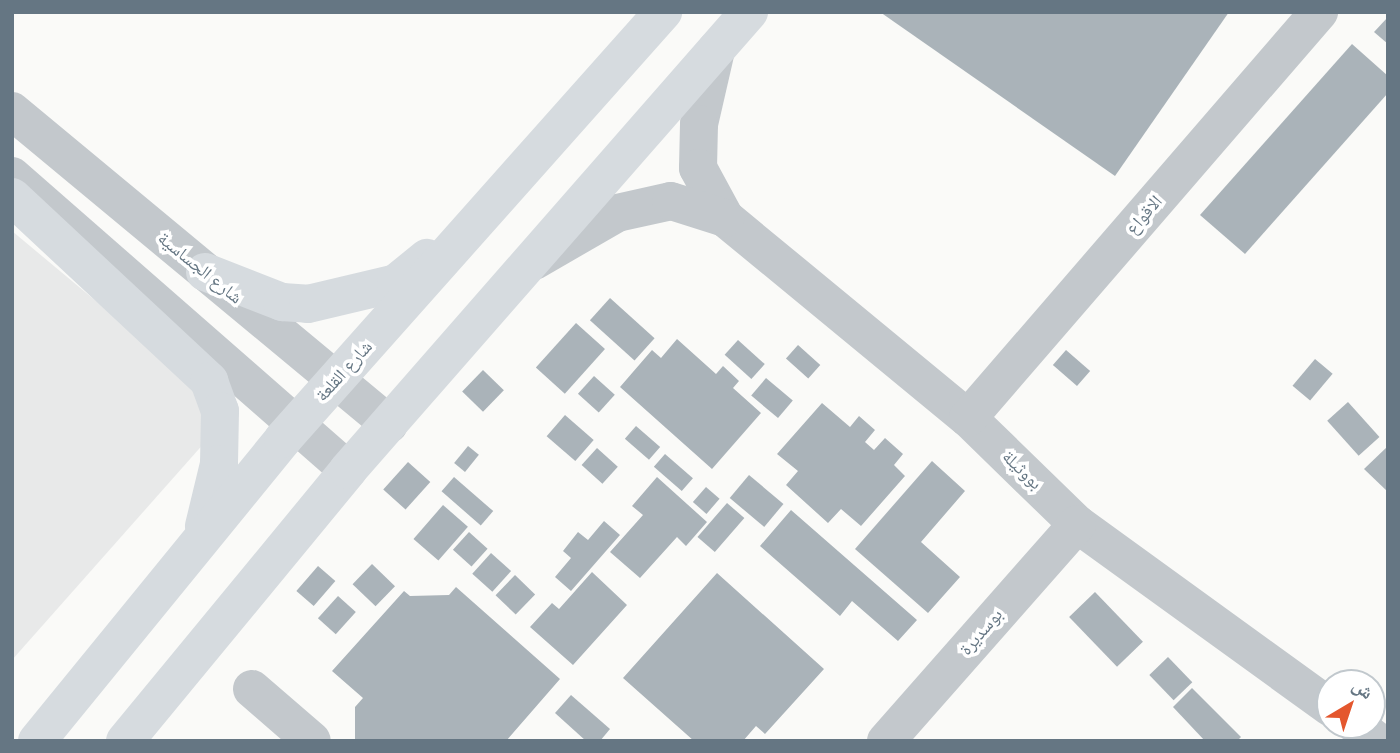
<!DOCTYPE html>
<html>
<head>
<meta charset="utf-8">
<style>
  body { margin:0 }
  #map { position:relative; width:1400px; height:753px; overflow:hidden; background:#fafaf8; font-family:Helvetica,"Noto Naskh Arabic",sans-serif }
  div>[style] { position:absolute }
  .built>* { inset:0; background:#e8e9e9 }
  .building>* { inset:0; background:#aab3b9; transform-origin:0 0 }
  .minor>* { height:38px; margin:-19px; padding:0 19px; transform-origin:19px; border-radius:19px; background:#c3c8cc }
  .tertiary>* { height:38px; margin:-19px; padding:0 19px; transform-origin:19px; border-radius:19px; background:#c3c8cc }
  .secondary>* { height:38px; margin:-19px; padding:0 19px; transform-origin:19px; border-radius:19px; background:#d6dbdf }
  span { translate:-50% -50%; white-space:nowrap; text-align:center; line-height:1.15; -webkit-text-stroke:7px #fff; paint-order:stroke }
  .street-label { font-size:18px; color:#657683 }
  .frame { position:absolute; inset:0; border:14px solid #657683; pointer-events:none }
  .north { position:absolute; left:1316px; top:669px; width:70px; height:70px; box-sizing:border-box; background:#fff; border:2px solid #c1c8cd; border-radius:50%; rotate:39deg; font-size:19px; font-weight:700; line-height:28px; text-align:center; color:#657683 }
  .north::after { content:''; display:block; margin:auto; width:24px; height:32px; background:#e4572e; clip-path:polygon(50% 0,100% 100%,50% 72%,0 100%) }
</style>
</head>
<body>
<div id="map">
  <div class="built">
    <i style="clip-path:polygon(12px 231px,199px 387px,206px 441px,12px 660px)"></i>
  </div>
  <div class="building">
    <i style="clip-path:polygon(880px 12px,1229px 12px,1115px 176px)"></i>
    <i style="clip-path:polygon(1388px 17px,1388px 44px,1374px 32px)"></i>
    <i style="clip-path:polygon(1352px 44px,1388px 76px,1388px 93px,1245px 254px,1200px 215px)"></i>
    <i style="left:610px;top:298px;width:60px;height:30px;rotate:42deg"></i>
    <i style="left:576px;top:323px;width:39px;height:60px;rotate:42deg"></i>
    <i style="clip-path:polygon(677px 339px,716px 374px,723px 366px,739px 381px,733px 388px,761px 413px,712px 469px,620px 387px,652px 350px,661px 358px)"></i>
    <i style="left:738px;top:340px;width:36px;height:20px;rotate:42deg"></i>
    <i style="left:798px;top:345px;width:30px;height:18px;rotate:42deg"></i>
    <i style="left:1066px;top:350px;width:32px;height:20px;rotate:41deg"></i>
    <i style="left:1315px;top:359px;width:23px;height:35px;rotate:40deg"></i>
    <i style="left:483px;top:370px;width:29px;height:30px;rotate:44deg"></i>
    <i style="left:594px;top:376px;width:28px;height:24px;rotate:42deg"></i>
    <i style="left:766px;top:378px;width:35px;height:23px;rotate:40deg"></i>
    <i style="left:1348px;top:402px;width:47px;height:28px;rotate:48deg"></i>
    <i style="clip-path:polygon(822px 403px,850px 427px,859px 416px,875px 430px,865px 442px,874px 450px,885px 438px,903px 454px,894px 465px,905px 476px,861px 526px,841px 509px,828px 523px,786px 485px,798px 471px,777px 454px)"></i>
    <i style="left:565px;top:415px;width:38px;height:28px;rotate:41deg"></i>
    <i style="left:636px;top:426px;width:32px;height:17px;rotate:41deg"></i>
    <i style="left:468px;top:446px;width:14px;height:22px;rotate:39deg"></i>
    <i style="clip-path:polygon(1388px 446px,1388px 492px,1364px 469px)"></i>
    <i style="left:597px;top:448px;width:28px;height:23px;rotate:42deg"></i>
    <i style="left:665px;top:454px;width:37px;height:17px;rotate:41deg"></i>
    <i style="clip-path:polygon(932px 461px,965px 491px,921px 542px,960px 577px,928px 613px,855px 549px)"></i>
    <i style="left:408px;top:462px;width:30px;height:37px;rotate:42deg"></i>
    <i style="left:749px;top:475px;width:45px;height:30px;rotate:40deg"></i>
    <i style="left:454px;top:477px;width:52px;height:19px;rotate:41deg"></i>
    <i style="clip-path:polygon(657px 477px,707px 522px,686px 546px,677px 537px,640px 578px,610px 552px,643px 515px,632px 506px)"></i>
    <i style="left:706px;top:487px;width:18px;height:20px;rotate:41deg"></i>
    <i style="left:727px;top:503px;width:23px;height:45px;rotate:41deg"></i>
    <i style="left:443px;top:505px;width:33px;height:45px;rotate:41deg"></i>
    <i style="clip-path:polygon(791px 510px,917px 620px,898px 641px,852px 601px,840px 616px,760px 546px)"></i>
    <i style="clip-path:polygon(604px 521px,620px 535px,571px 591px,555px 577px,571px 558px,563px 551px,578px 532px,588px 540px)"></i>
    <i style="left:469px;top:532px;width:25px;height:24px;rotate:42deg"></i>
    <i style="left:491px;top:553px;width:27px;height:28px;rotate:42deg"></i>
    <i style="left:372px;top:564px;width:32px;height:28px;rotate:44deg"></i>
    <i style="left:318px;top:566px;width:23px;height:33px;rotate:41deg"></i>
    <i style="clip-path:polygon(592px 572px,627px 605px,573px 665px,530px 627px,552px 603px,559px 609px)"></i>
    <i style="clip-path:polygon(717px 573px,824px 669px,765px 734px,756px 726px,743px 741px,694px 741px,623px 678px)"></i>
    <i style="left:515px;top:575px;width:28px;height:28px;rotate:44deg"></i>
    <i style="clip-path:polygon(456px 587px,560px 679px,506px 741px,355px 741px,355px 707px,363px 698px,332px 671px,404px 591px,410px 596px,449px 595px)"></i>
    <i style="left:1095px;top:592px;width:69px;height:36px;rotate:46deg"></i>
    <i style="left:338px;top:596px;width:24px;height:30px;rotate:42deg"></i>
    <i style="left:1168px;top:657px;width:35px;height:26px;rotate:46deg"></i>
    <i style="clip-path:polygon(1192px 688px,1241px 737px,1237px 741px,1205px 741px,1173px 707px)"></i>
    <i style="clip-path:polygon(571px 695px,610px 729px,600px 741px,586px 741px,555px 713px)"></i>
  </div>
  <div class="minor">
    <i style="left:716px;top:50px;width:76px;rotate:102.9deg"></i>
    <i style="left:699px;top:124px;width:44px;rotate:91.3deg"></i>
    <i style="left:698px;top:168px;width:57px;rotate:61.6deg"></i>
    <i style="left:725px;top:218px;width:315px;rotate:39.5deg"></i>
    <i style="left:968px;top:418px;width:152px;rotate:44.2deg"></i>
    <i style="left:1077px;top:524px;width:312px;rotate:35.9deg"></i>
    <i style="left:534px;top:261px;width:96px;rotate:-30deg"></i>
    <i style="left:617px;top:213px;width:55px;rotate:-12.5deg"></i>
    <i style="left:671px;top:201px;width:57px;rotate:17.5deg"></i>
    <i style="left:968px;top:418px;width:537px;rotate:-49.16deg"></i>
    <i style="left:252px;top:689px;width:79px;rotate:40.9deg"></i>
    <i style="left:1356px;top:725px;width:26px;rotate:37deg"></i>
    <i style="left:886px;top:741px;width:289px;rotate:-48.6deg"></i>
  </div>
  <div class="tertiary">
    <i style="left:12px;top:111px;width:490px;rotate:39.7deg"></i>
    <i style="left:12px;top:176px;width:446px;rotate:41.2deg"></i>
  </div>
  <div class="secondary">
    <i style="left:12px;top:197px;width:270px;rotate:43deg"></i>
    <i style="left:209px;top:381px;width:32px;rotate:70deg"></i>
    <i style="left:220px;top:411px;width:53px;rotate:91.1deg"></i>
    <i style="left:219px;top:464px;width:64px;rotate:103.6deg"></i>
    <i style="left:205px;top:272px;width:83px;rotate:21.3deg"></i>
    <i style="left:282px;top:302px;width:26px;rotate:4deg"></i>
    <i style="left:308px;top:304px;width:90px;rotate:-13.4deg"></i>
    <i style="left:396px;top:283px;width:40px;rotate:-39deg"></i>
    <i style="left:37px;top:741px;width:390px;rotate:-50.8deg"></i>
    <i style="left:283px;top:439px;width:572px;rotate:-48.33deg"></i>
    <i style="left:125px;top:741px;width:351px;rotate:-50.5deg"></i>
    <i style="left:348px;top:470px;width:609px;rotate:-48.8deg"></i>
  </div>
  <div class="street-label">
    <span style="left:1144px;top:215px;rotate:-49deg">الاقواع</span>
    <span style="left:200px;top:268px;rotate:39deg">شارع الجساسية</span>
    <span style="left:344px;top:371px;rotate:-48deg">شارع القلعة</span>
    <span style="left:1022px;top:470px;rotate:44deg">بووثيلة</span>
    <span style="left:981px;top:632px;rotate:-49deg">بوسديرة</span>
  </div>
  <div class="frame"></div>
  <div class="north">ش</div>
</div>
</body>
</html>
